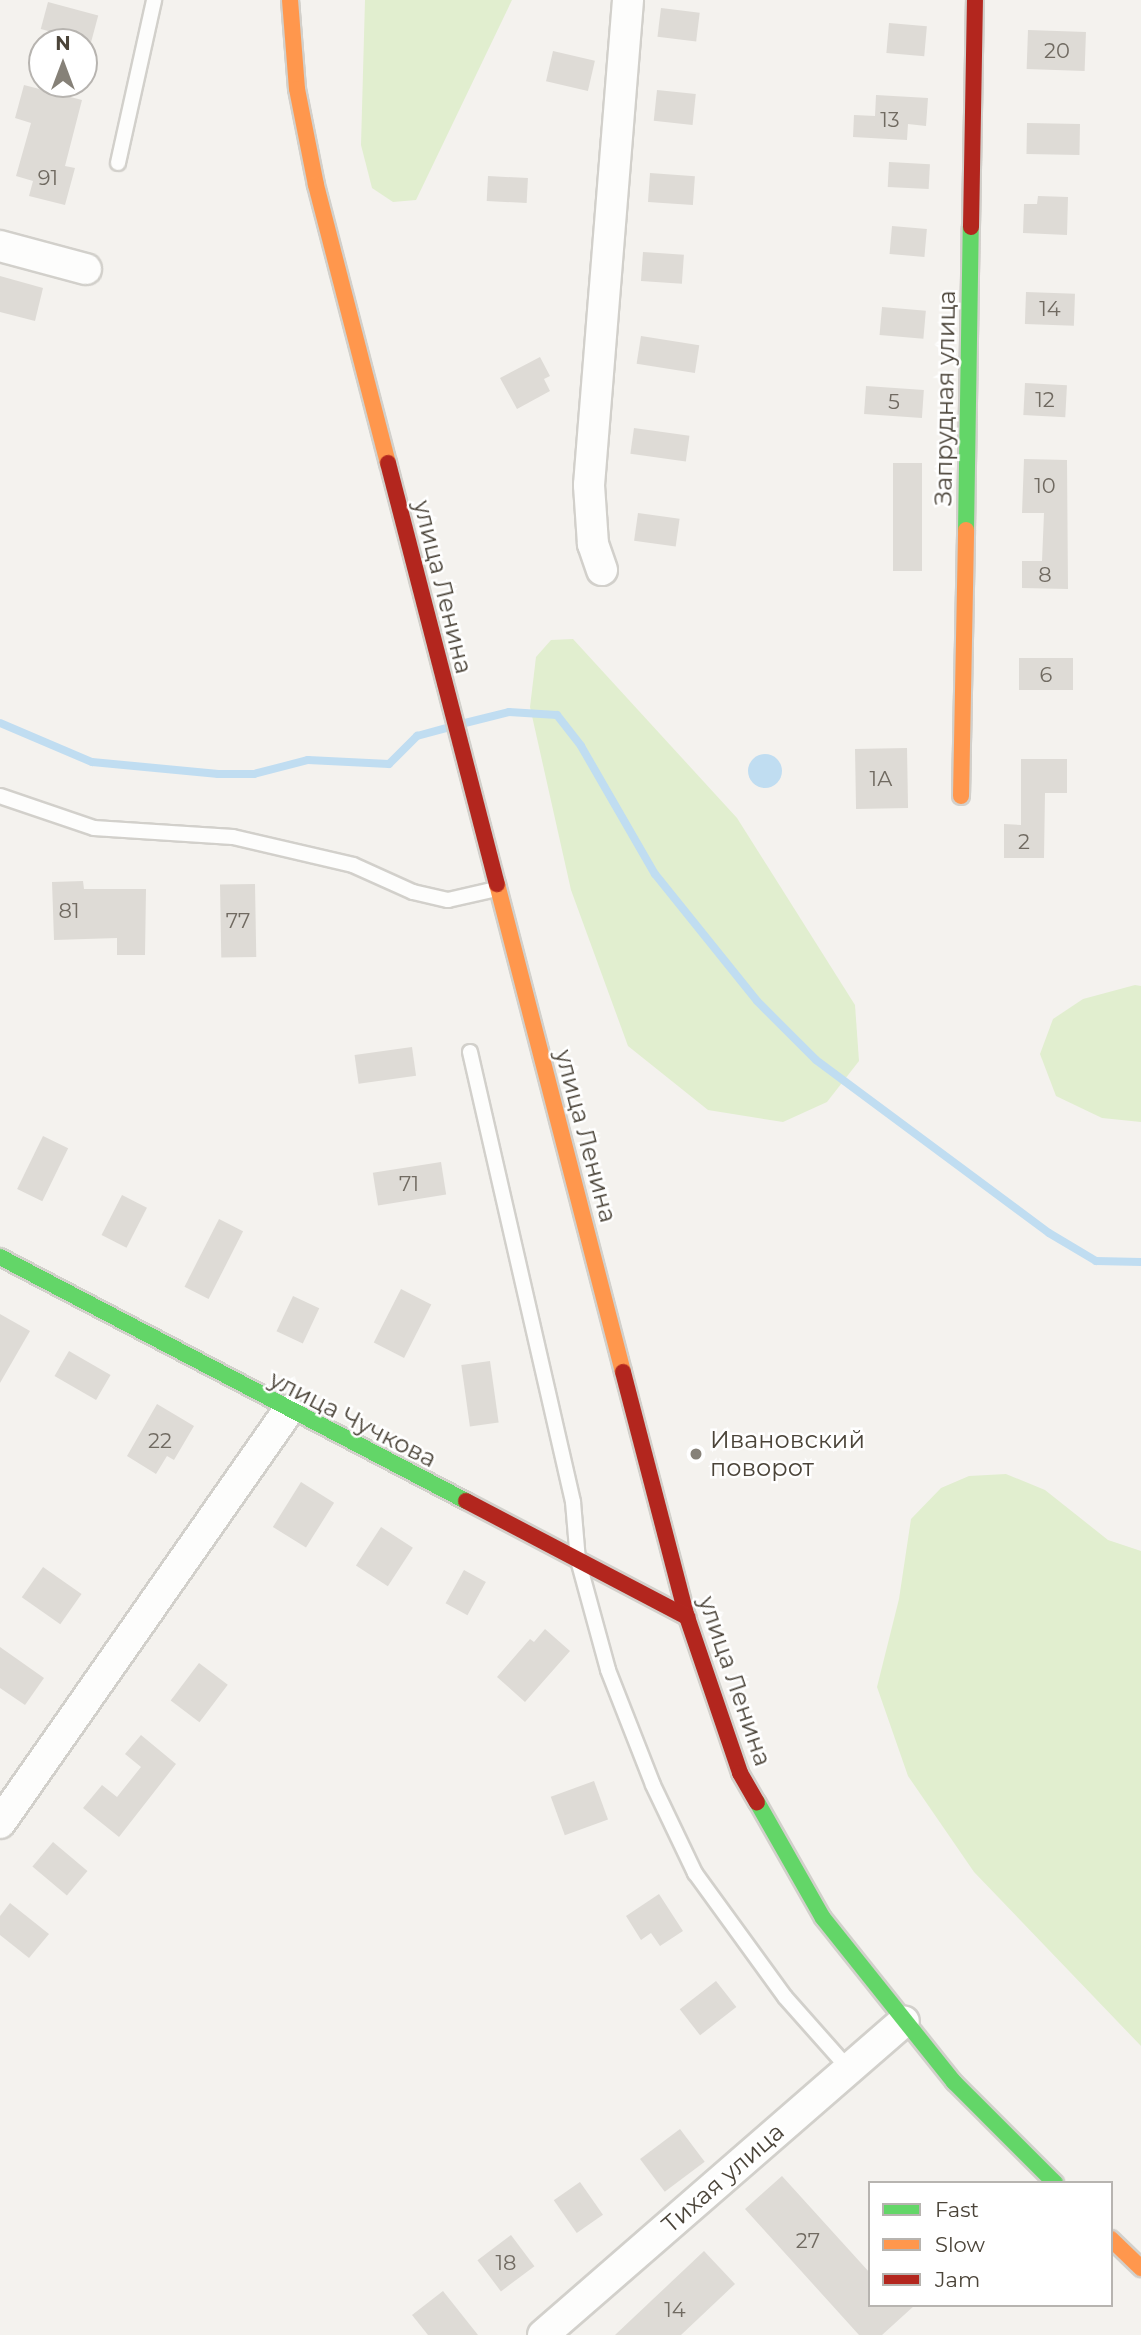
<!DOCTYPE html>
<html>
<head>
<meta charset="utf-8">
<style>
  body { margin:0 }
  #map { position:relative; width:1141px; height:2335px; overflow:hidden; background:#f4f2ee; font-family:Montserrat,sans-serif }
  div>[style] { position:absolute }
  .green>* { inset:0; background:#e1eecf }
  .water>* { inset:0; background:#c0ddf1 }
  .round { border-radius:50% }
  .stream>* { height:8px; margin:-4px; padding:0 4px; transform-origin:4px; border-radius:4px; background:#c0ddf1 }
  .building>* { inset:0; background:#dedbd6; transform-origin:0 0 }
  .roads { filter:drop-shadow(2px 0 #d2d0cb) drop-shadow(-2px 0 #d2d0cb) drop-shadow(0 2px #d2d0cb) drop-shadow(0 -2px #d2d0cb) }
  .lane>* { height:14px; margin:-7px; padding:0 7px; transform-origin:7px; border-radius:7px; background:#fdfdfc }
  .street>* { height:30px; margin:-15px; padding:0 15px; transform-origin:15px; border-radius:15px; background:#fdfdfc }
  .fast>* { height:16px; margin:-8px; padding:0 8px; transform-origin:8px; border-radius:8px; background:#63d668 }
  .slow>* { height:16px; margin:-8px; padding:0 8px; transform-origin:8px; border-radius:8px; background:#ff974d }
  .jam>* { height:16px; margin:-8px; padding:0 8px; transform-origin:8px; border-radius:8px; background:#b3261e }
  .dots>* { width:19px; height:19px; translate:-50% -50%; box-sizing:border-box; border:4px solid #fff; border-radius:50% }
  span { translate:-50% -50%; white-space:nowrap; text-align:center; line-height:1.15; -webkit-text-stroke:5px #fff; paint-order:stroke }
  .number-label { font-size:21px; color:#706a61 }
  .number-label span { -webkit-text-stroke-width:0 }
  .street-label { font-size:24px; color:#4b4439 }
  .poi-label { font-size:24px; color:#4b4439 }
  .left { translate:0 -50%; text-align:left }
  .legend { position:absolute; left:868px; top:2181px; width:245px; height:126px; box-sizing:border-box; background:#fff; border:2px solid #b7b4b0; margin:0; padding:9px 12px; list-style:none; font-size:21px; color:#4b4439 }
  .legend li { display:flex; align-items:center; gap:14px; height:35px }
  .legend b { width:35px; border:2px solid #b7b4b0 }
  .north { position:absolute; left:28px; top:28px; width:70px; height:70px; box-sizing:border-box; background:#fff; border:2px solid #b7b4b0; border-radius:50%; rotate:0deg; font-size:19px; font-weight:700; line-height:28px; text-align:center; color:#4b4439 }
  .north::after { content:''; display:block; margin:auto; width:24px; height:32px; background:#868178; clip-path:polygon(50% 0,100% 100%,50% 72%,0 100%) }
</style>
</head>
<body>
<div id="map">
  <div class="green">
    <i style="clip-path:polygon(365px 0,512px 0,416px 200px,393px 202px,372px 188px,361px 145px)"></i>
    <i style="clip-path:polygon(573px 639px,737px 818px,855px 1005px,859px 1061px,827px 1102px,783px 1122px,708px 1110px,628px 1046px,571px 890px,530px 707px,536px 657px,551px 640px)"></i>
    <i style="clip-path:polygon(1135px 985px,1141px 986px,1141px 1122px,1102px 1118px,1056px 1096px,1040px 1054px,1053px 1019px,1083px 999px)"></i>
    <i style="clip-path:polygon(1006px 1474px,1045px 1490px,1108px 1540px,1141px 1551px,1141px 2046px,974px 1872px,908px 1776px,877px 1687px,899px 1599px,911px 1519px,941px 1488px,969px 1476px)"></i>
  </div>
  <div class="water">
    <i class="round" style="left:748px;top:754px;width:34px;height:34px"></i>
  </div>
  <div class="stream">
    <i style="left:0;top:723px;width:100px;rotate:23deg"></i>
    <i style="left:92px;top:762px;width:127px;rotate:5.4deg"></i>
    <i style="left:218px;top:774px;width:36px"></i>
    <i style="left:254px;top:774px;width:56px;rotate:-14.5deg"></i>
    <i style="left:308px;top:760px;width:81px;rotate:2.8deg"></i>
    <i style="left:389px;top:764px;width:40px;rotate:-45deg"></i>
    <i style="left:417px;top:736px;width:30px;rotate:-15deg"></i>
    <i style="left:465px;top:723px;width:45px;rotate:-14deg"></i>
    <i style="left:509px;top:712px;width:48px;rotate:3.6deg"></i>
    <i style="left:557px;top:715px;width:39px;rotate:52deg"></i>
    <i style="left:581px;top:746px;width:148px;rotate:60deg"></i>
    <i style="left:655px;top:874px;width:163px;rotate:51.2deg"></i>
    <i style="left:757px;top:1001px;width:83px;rotate:45deg"></i>
    <i style="left:816px;top:1060px;width:290px;rotate:36.6deg"></i>
    <i style="left:1049px;top:1233px;width:55px;rotate:30.8deg"></i>
    <i style="left:1096px;top:1261px;width:45px;rotate:1.3deg"></i>
  </div>
  <div class="building">
    <i style="left:48px;top:2px;width:52px;height:28px;rotate:15deg"></i>
    <i style="left:661px;top:8px;width:39px;height:29px;rotate:7deg"></i>
    <i style="left:889px;top:23px;width:38px;height:30px;rotate:5deg"></i>
    <i style="left:1028px;top:30px;width:58px;height:39px;rotate:2deg"></i>
    <i style="left:553px;top:51px;width:43px;height:31px;rotate:13deg"></i>
    <i style="clip-path:polygon(24px 85px,82px 100px,65px 166px,75px 168px,65px 205px,29px 196px,33px 181px,16px 176px,31px 123px,15px 118px)"></i>
    <i style="left:657px;top:90px;width:39px;height:31px;rotate:6deg"></i>
    <i style="clip-path:polygon(876px 95px,928px 98px,926px 126px,908px 124px,907px 140px,853px 137px,854px 115px,875px 116px)"></i>
    <i style="left:1027px;top:123px;width:53px;height:31px;rotate:1deg"></i>
    <i style="left:889px;top:162px;width:41px;height:25px;rotate:3deg"></i>
    <i style="left:650px;top:173px;width:45px;height:29px;rotate:4deg"></i>
    <i style="left:488px;top:176px;width:40px;height:25px;rotate:3deg"></i>
    <i style="clip-path:polygon(1038px 196px,1068px 197px,1067px 235px,1023px 233px,1024px 204px,1037px 204px)"></i>
    <i style="left:892px;top:226px;width:35px;height:28px;rotate:5deg"></i>
    <i style="left:643px;top:252px;width:41px;height:29px;rotate:4deg"></i>
    <i style="clip-path:polygon(0 276px,43px 288px,35px 321px,0 312px)"></i>
    <i style="left:1026px;top:292px;width:49px;height:32px;rotate:2deg"></i>
    <i style="left:882px;top:307px;width:44px;height:28px;rotate:5deg"></i>
    <i style="left:641px;top:336px;width:59px;height:28px;rotate:9deg"></i>
    <i style="clip-path:polygon(540px 357px,550px 376px,544px 379px,550px 391px,517px 409px,500px 378px)"></i>
    <i style="left:1025px;top:383px;width:42px;height:32px;rotate:3deg"></i>
    <i style="left:866px;top:386px;width:58px;height:28px;rotate:4deg"></i>
    <i style="left:634px;top:428px;width:56px;height:26px;rotate:8deg"></i>
    <i style="clip-path:polygon(1024px 459px,1067px 460px,1068px 589px,1022px 588px,1022px 561px,1042px 561px,1044px 513px,1022px 513px)"></i>
    <i style="left:893px;top:463px;width:29px;height:108px"></i>
    <i style="left:638px;top:513px;width:42px;height:28px;rotate:8deg"></i>
    <i style="left:1073px;top:658px;width:32px;height:54px;rotate:90deg"></i>
    <i style="left:907px;top:748px;width:60px;height:52px;rotate:89deg"></i>
    <i style="clip-path:polygon(1021px 759px,1067px 759px,1067px 793px,1045px 793px,1044px 858px,1004px 858px,1004px 824px,1021px 825px)"></i>
    <i style="clip-path:polygon(83px 881px,84px 889px,146px 889px,145px 955px,117px 955px,117px 938px,54px 940px,52px 882px)"></i>
    <i style="left:255px;top:884px;width:73px;height:35px;rotate:89deg"></i>
    <i style="left:412px;top:1047px;width:29px;height:58px;rotate:82deg"></i>
    <i style="left:43px;top:1136px;width:28px;height:59px;rotate:26deg"></i>
    <i style="left:441px;top:1162px;width:33px;height:69px;rotate:81deg"></i>
    <i style="left:122px;top:1195px;width:28px;height:45px;rotate:27deg"></i>
    <i style="left:219px;top:1219px;width:27px;height:76px;rotate:27deg"></i>
    <i style="left:401px;top:1289px;width:34px;height:60px;rotate:27deg"></i>
    <i style="left:293px;top:1296px;width:29px;height:39px;rotate:25deg"></i>
    <i style="clip-path:polygon(0 1314px,30px 1331px,0 1383px)"></i>
    <i style="left:69px;top:1351px;width:48px;height:29px;rotate:30deg"></i>
    <i style="left:490px;top:1361px;width:62px;height:29px;rotate:82deg"></i>
    <i style="clip-path:polygon(157px 1404px,194px 1426px,174px 1460px,167px 1456px,156px 1474px,127px 1456px)"></i>
    <i style="left:301px;top:1482px;width:39px;height:53px;rotate:32deg"></i>
    <i style="left:381px;top:1527px;width:38px;height:46px;rotate:33deg"></i>
    <i style="left:43px;top:1567px;width:47px;height:37px;rotate:35deg"></i>
    <i style="left:464px;top:1570px;width:25px;height:38px;rotate:29deg"></i>
    <i style="clip-path:polygon(545px 1629px,570px 1651px,525px 1702px,497px 1677px,530px 1639px,534px 1642px)"></i>
    <i style="clip-path:polygon(0 1647px,44px 1678px,25px 1705px,0 1688px)"></i>
    <i style="left:199px;top:1663px;width:36px;height:47px;rotate:37deg"></i>
    <i style="clip-path:polygon(141px 1735px,176px 1764px,119px 1837px,83px 1808px,102px 1785px,117px 1797px,141px 1767px,125px 1754px)"></i>
    <i style="left:594px;top:1781px;width:41px;height:46px;rotate:70deg"></i>
    <i style="left:53px;top:1842px;width:45px;height:32px;rotate:40deg"></i>
    <i style="clip-path:polygon(659px 1894px,683px 1931px,660px 1946px,651px 1933px,641px 1940px,626px 1916px)"></i>
    <i style="clip-path:polygon(10px 1903px,49px 1934px,29px 1958px,0 1935px,0 1916px)"></i>
    <i style="left:716px;top:1981px;width:33px;height:46px;rotate:52deg"></i>
    <i style="left:680px;top:2129px;width:41px;height:50px;rotate:53deg"></i>
    <i style="clip-path:polygon(782px 2176px,870px 2273px,870px 2305px,915px 2305px,882px 2335px,859px 2335px,745px 2209px)"></i>
    <i style="left:580px;top:2182px;width:40px;height:32px;rotate:55deg"></i>
    <i style="left:511px;top:2235px;width:39px;height:42px;rotate:53deg"></i>
    <i style="clip-path:polygon(704px 2251px,735px 2284px,681px 2335px,615px 2335px)"></i>
    <i style="clip-path:polygon(443px 2291px,478px 2335px,428px 2335px,412px 2315px)"></i>
  </div>
  <div class="roads">
    <div class="lane">
      <i style="left:118px;top:163px;width:167px;rotate:-77.5deg"></i>
      <i style="left:0;top:796px;width:99px;rotate:18.8deg"></i>
      <i style="left:94px;top:828px;width:139px;rotate:3.7deg"></i>
      <i style="left:233px;top:837px;width:123px;rotate:13.1deg"></i>
      <i style="left:353px;top:865px;width:66px;rotate:24.2deg"></i>
      <i style="left:413px;top:892px;width:36px;rotate:13deg"></i>
      <i style="left:448px;top:900px;width:49px;rotate:-12.9deg"></i>
      <i style="left:470px;top:1052px;width:462px;rotate:77.1deg"></i>
      <i style="left:573px;top:1502px;width:58px;rotate:85.1deg"></i>
      <i style="left:578px;top:1560px;width:114px;rotate:74.7deg"></i>
      <i style="left:608px;top:1670px;width:123px;rotate:68.6deg"></i>
      <i style="left:653px;top:1785px;width:98px;rotate:64.5deg"></i>
      <i style="left:695px;top:1873px;width:153px;rotate:54deg"></i>
      <i style="left:785px;top:1997px;width:96px;rotate:48.4deg"></i>
    </div>
    <div class="street">
      <i style="left:0;top:246px;width:89px;rotate:15deg"></i>
      <i style="left:602px;top:570px;width:28px;rotate:-109deg"></i>
      <i style="left:593px;top:544px;width:59px;rotate:-93.9deg"></i>
      <i style="left:589px;top:485px;width:487px;rotate:-85.4deg"></i>
      <i style="left:0;top:1823px;width:503px;rotate:-55.05deg"></i>
      <i style="left:543px;top:2335px;width:478px;rotate:-41deg"></i>
    </div>
    <div class="fast">
      <i style="left:966px;top:530px;width:303px;rotate:-89.1deg"></i>
      <i style="left:0;top:1257px;width:526px;rotate:27.64deg"></i>
      <i style="left:757px;top:1802px;width:133px;rotate:60.4deg"></i>
      <i style="left:823px;top:1918px;width:210px;rotate:51.4deg"></i>
      <i style="left:954px;top:2082px;width:143px;rotate:45deg"></i>
    </div>
    <div class="slow">
      <i style="left:290px;top:0;width:89px;rotate:85.5deg"></i>
      <i style="left:297px;top:89px;width:98px;rotate:78.8deg"></i>
      <i style="left:316px;top:185px;width:287px;rotate:75.5deg"></i>
      <i style="left:961px;top:796px;width:266px;rotate:-88.9deg"></i>
      <i style="left:497px;top:884px;width:504px;rotate:75.52deg"></i>
      <i style="left:1111px;top:2239px;width:42px;rotate:44deg"></i>
    </div>
    <div class="jam">
      <i style="left:971px;top:227px;width:227px;rotate:-89deg"></i>
      <i style="left:388px;top:463px;width:435px;rotate:75.5deg"></i>
      <i style="left:623px;top:1372px;width:253px;rotate:75.4deg"></i>
      <i style="left:687px;top:1617px;width:165px;rotate:71.2deg"></i>
      <i style="left:740px;top:1773px;width:34px;rotate:60deg"></i>
      <i style="left:466px;top:1501px;width:250px;rotate:27.7deg"></i>
    </div>
  </div>
  <div class="dots">
    <i style="left:696px;top:1454px;background:#868178"></i>
  </div>
  <div class="number-label">
    <span style="left:1057px;top:51px">20</span>
    <span style="left:890px;top:120px">13</span>
    <span style="left:48px;top:178px">91</span>
    <span style="left:1050px;top:309px">14</span>
    <span style="left:1045px;top:400px">12</span>
    <span style="left:894px;top:402px">5</span>
    <span style="left:1045px;top:486px">10</span>
    <span style="left:1045px;top:575px">8</span>
    <span style="left:1046px;top:675px">6</span>
    <span style="left:881px;top:779px">1А</span>
    <span style="left:1024px;top:842px">2</span>
    <span style="left:69px;top:911px">81</span>
    <span style="left:238px;top:921px">77</span>
    <span style="left:409px;top:1184px">71</span>
    <span style="left:160px;top:1441px">22</span>
    <span style="left:808px;top:2241px">27</span>
    <span style="left:506px;top:2263px">18</span>
    <span style="left:675px;top:2310px">14</span>
  </div>
  <div class="street-label">
    <span style="left:945px;top:398px;rotate:-89deg">Запрудная улица</span>
    <span style="left:443px;top:587px;rotate:76deg">улица Ленина</span>
    <span style="left:586px;top:1136px;rotate:75deg">улица Ленина</span>
    <span style="left:353px;top:1419px;rotate:27deg">улица Чучкова</span>
    <span style="left:735px;top:1681px;rotate:71deg">улица Ленина</span>
    <span style="left:723px;top:2178px;rotate:-41deg">Тихая улица</span>
  </div>
  <div class="poi-label">
    <span class="left" style="left:710px;top:1454px">Ивановский<br>поворот</span>
  </div>
  <ul class="legend">
  <li><b style="height:9px;background:#63d668"></b>Fast</li>
  <li><b style="height:9px;background:#ff974d"></b>Slow</li>
  <li><b style="height:9px;background:#b3261e"></b>Jam</li>
  </ul>
  <div class="north">N</div>
</div>
</body>
</html>
